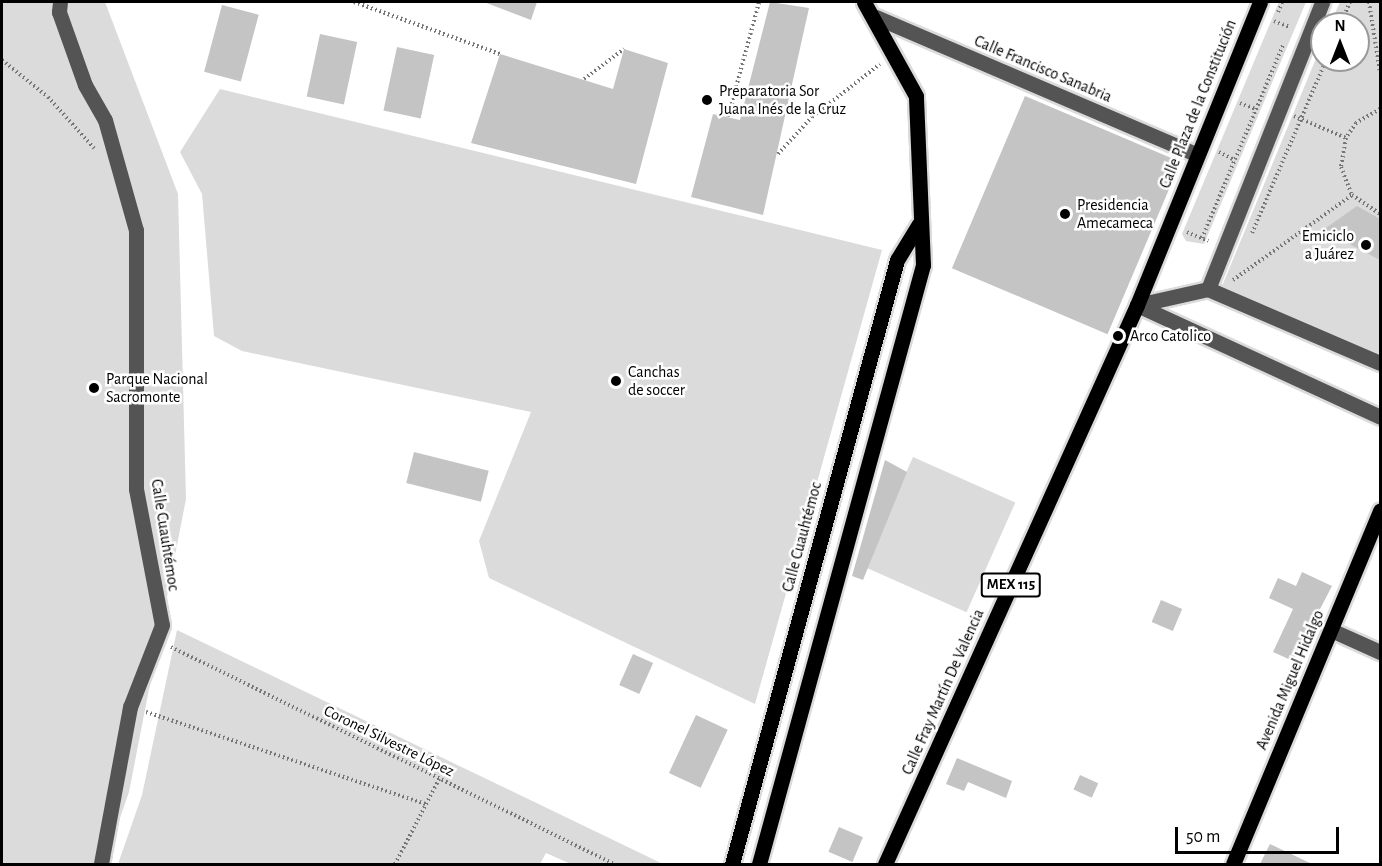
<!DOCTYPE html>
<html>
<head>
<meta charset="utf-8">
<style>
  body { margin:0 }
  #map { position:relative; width:1382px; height:866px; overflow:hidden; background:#fff; font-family:"Alegreya Sans",sans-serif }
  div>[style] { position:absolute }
  .green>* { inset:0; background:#dbdbdb; transform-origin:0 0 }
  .building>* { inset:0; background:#c4c4c4; transform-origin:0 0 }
  .path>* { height:4px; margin-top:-2px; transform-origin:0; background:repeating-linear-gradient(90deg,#767676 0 1.5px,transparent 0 4.5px) }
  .roads { filter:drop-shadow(2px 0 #dbdbdb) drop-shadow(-2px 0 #dbdbdb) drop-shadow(0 2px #dbdbdb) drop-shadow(0 -2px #dbdbdb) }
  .minor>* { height:15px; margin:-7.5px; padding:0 7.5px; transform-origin:7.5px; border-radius:7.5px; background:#545454 }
  .major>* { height:15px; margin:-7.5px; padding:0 7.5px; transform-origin:7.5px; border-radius:7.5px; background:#000 }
  .dots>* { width:16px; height:16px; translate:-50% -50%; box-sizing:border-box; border:3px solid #fff; border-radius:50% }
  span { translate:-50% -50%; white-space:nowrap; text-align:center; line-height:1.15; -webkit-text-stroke:5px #fff; paint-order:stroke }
  .shield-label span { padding:2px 4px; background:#fff; border:2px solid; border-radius:4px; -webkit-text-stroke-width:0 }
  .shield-label { font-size:15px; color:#000; font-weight:700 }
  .street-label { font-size:16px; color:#000 }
  .poi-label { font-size:16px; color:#000 }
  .left { translate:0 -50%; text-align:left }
  .right { translate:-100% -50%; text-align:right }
  .frame { position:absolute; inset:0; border:3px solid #000; pointer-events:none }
  .north { position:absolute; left:1310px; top:12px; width:60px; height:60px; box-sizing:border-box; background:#fff; border:2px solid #999; border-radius:50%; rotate:0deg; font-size:16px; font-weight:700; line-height:24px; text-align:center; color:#000 }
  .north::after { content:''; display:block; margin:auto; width:21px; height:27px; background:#000; clip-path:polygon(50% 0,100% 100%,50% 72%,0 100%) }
  .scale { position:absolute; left:1175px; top:827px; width:164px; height:27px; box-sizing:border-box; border:3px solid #000; border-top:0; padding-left:8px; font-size:18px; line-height:21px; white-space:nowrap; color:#000; -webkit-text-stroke:4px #fff; paint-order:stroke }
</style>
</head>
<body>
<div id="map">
  <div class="green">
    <i style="clip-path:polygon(2px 2px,105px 2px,178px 194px,186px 499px,129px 792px,104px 864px,2px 864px)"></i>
    <i style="clip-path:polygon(1279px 2px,1306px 2px,1204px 244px,1186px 241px,1182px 234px)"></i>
    <i style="clip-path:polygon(1340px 2px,1380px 2px,1380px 355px,1222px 286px,1322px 44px,1322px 60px,1358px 60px,1358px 24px,1330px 24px)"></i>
    <i style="clip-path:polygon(220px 89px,882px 250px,755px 704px,489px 578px,479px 541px,531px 412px,242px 351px,214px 336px,202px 194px,180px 152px)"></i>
    <i style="left:913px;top:457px;width:112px;height:120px;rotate:24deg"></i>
    <i style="clip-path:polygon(177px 630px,663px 864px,571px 864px,546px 853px,540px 864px,118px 864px,142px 795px)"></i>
  </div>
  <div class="building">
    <i style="clip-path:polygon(484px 2px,537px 2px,531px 20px)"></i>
    <i style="clip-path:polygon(770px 2px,809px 8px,763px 215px,691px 197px,713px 114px,740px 120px)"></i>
    <i style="left:222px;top:5px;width:38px;height:69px;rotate:15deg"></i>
    <i style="left:320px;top:34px;width:38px;height:64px;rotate:12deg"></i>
    <i style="left:397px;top:47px;width:38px;height:65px;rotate:12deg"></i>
    <i style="clip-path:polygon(624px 49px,668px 63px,636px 184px,471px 143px,500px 54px,613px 89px)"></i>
    <i style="left:1025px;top:96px;width:169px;height:187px;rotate:23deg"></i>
    <i style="clip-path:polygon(1357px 206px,1380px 219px,1380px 260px,1323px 230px)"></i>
    <i style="left:414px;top:452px;width:77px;height:32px;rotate:14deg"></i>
    <i style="clip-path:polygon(885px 460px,907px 472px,863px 580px,852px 576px)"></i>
    <i style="clip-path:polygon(1302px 572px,1332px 586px,1293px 661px,1273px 652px,1293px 609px,1269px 598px,1278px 578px,1296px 586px)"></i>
    <i style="left:1161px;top:600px;width:23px;height:24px;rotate:23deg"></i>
    <i style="left:633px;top:654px;width:22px;height:34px;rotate:24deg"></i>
    <i style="left:696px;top:715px;width:35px;height:64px;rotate:25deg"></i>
    <i style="clip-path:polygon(957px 758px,1012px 781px,1006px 798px,968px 782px,964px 791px,946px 784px)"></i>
    <i style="left:1080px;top:775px;width:20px;height:16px;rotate:24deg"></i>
    <i style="left:839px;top:827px;width:26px;height:27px;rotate:23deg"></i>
    <i style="clip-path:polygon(1270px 844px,1312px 864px,1260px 864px)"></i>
  </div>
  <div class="path">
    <i style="left:354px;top:2px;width:155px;rotate:19.6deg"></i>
    <i style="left:1369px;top:2px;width:71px;rotate:81.1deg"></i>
    <i style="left:1278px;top:12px;width:11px;rotate:-68deg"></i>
    <i style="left:1274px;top:21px;width:17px;rotate:21deg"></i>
    <i style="left:1341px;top:24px;width:24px;rotate:-68deg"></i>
    <i style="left:2px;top:60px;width:59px;rotate:38.8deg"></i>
    <i style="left:48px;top:97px;width:69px;rotate:48deg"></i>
    <i style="left:584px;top:79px;width:50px;rotate:-36.9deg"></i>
    <i style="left:1240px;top:103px;width:17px;rotate:21deg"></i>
    <i style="left:1380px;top:109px;width:28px;rotate:150deg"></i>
    <i style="left:1356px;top:123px;width:18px;rotate:124deg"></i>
    <i style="left:1346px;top:138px;width:29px;rotate:100deg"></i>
    <i style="left:1341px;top:167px;width:30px;rotate:69deg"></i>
    <i style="left:1352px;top:195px;width:34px;rotate:34deg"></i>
    <i style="left:1294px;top:116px;width:56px;rotate:22.9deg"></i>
    <i style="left:728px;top:117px;width:119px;rotate:-74.9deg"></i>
    <i style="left:1219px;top:152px;width:18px;rotate:27deg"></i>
    <i style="left:778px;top:154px;width:50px;rotate:-47.4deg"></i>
    <i style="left:812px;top:117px;width:86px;rotate:-37.9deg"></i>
    <i style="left:1187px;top:232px;width:23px;rotate:23deg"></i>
    <i style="left:1252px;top:233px;width:188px;rotate:-66.8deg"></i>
    <i style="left:1202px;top:238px;width:209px;rotate:-67.2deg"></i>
    <i style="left:1233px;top:280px;width:146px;rotate:-35.5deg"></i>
    <i style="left:171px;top:647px;width:492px;rotate:26.1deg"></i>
    <i style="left:146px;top:712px;width:294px;rotate:18.2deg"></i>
    <i style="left:395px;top:864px;width:96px;rotate:-62.6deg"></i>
  </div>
  <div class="roads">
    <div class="minor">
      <i style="left:60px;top:2px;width:10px;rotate:96deg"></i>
      <i style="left:59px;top:12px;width:77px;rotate:70.4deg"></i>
      <i style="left:85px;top:85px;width:40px;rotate:60.3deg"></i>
      <i style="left:105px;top:120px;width:114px;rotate:74.3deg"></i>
      <i style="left:136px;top:230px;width:259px;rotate:90deg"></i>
      <i style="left:136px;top:489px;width:138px;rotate:79.2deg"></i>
      <i style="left:162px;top:625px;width:88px;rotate:111.3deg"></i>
      <i style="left:130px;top:707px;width:160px;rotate:100.5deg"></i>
      <i style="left:876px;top:17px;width:347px;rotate:23.2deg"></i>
      <i style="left:1208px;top:289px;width:309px;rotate:-68.3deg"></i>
      <i style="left:1137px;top:305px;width:268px;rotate:24.7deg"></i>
      <i style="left:1137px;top:305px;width:73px;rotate:-12.7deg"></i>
      <i style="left:1208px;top:289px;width:187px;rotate:23.3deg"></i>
      <i style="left:1331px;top:630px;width:54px;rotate:24.2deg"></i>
    </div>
    <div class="major">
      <i style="left:732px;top:864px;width:626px;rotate:-74.72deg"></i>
      <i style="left:897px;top:260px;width:42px;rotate:-58.6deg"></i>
      <i style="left:759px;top:864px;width:621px;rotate:-74.69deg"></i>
      <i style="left:923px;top:265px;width:169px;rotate:-92.4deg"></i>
      <i style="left:916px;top:96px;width:107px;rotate:-119deg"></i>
      <i style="left:885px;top:864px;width:613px;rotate:-65.73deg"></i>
      <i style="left:1137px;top:305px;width:327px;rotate:-67.9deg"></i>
      <i style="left:1233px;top:864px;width:383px;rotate:-67.4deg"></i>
    </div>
  </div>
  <div class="dots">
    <i style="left:707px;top:100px;background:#000"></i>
    <i style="left:1065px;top:214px;background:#000"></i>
    <i style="left:1366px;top:245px;background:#000"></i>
    <i style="left:1118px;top:336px;background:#000"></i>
    <i style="left:616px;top:381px;background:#000"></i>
    <i style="left:94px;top:388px;background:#000"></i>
  </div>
  <div class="shield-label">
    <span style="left:1011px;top:585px">MEX 115</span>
  </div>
  <div class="street-label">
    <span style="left:1043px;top:69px;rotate:23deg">Calle Francisco Sanabria</span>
    <span style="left:1198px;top:104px;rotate:-68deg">Calle Plaza de la Constitución</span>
    <span style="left:165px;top:535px;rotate:81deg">Calle Cuauhtémoc</span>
    <span style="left:802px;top:537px;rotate:-75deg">Calle Cuauhtémoc</span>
    <span style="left:1290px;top:680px;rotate:-67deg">Avenida Miguel Hidalgo</span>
    <span style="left:943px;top:692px;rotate:-66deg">Calle Fray Martín De Valencia</span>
    <span style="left:389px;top:741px;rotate:26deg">Coronel Silvestre López</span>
  </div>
  <div class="poi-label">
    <span class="left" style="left:719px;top:100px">Preparatoria Sor<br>Juana Inés de la Cruz</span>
    <span class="left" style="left:1077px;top:214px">Presidencia<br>Amecameca</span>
    <span class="right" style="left:1354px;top:245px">Emiciclo<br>a Juárez</span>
    <span class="left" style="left:1130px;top:336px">Arco Catolico</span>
    <span class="left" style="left:628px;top:381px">Canchas<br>de soccer</span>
    <span class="left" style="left:106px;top:388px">Parque Nacional<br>Sacromonte</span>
  </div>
  <div class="frame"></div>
  <div class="north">N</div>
  <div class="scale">50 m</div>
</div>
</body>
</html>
